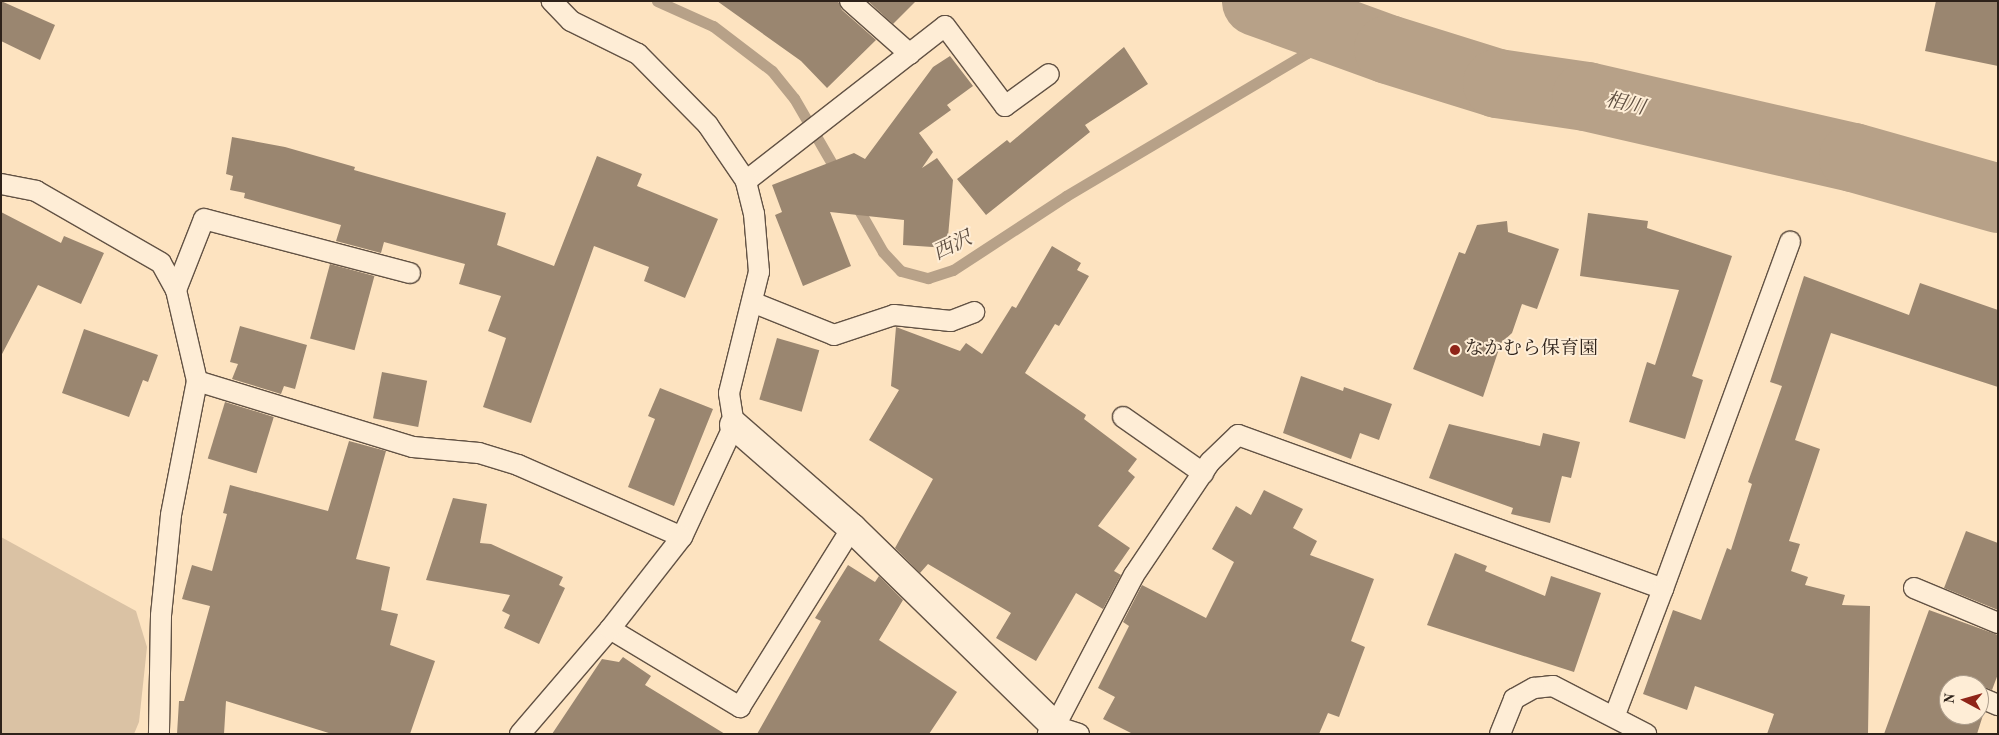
<!DOCTYPE html>
<html>
<head>
<meta charset="utf-8">
<style>
  body { margin:0 }
  #map { position:relative; width:1999px; height:735px; overflow:hidden; background:#fde3c0; font-family:"Old Standard TT","Noto Serif JP",serif }
  div>[style] { position:absolute }
  .green>* { inset:0; background:#dac2a4 }
  .stream>* { height:11px; margin:-5.5px; padding:0 5.5px; transform-origin:5.5px; border-radius:5.5px; background:#b7a188 }
  .river>* { height:69px; margin:-34.5px; padding:0 34.5px; transform-origin:34.5px; border-radius:34.5px; background:#b7a188 }
  .building>* { inset:0; background:#9a8670; transform-origin:0 0 }
  .roads { filter:drop-shadow(1px 0 #625244) drop-shadow(-1px 0 #625244) drop-shadow(0 1px #625244) drop-shadow(0 -1px #625244) }
  .service>* { height:20px; margin:-10px; padding:0 10px; transform-origin:10px; border-radius:10px; background:#feedd6 }
  .minor>* { height:28px; margin:-14px; padding:0 14px; transform-origin:14px; border-radius:14px; background:#feedd6 }
  .dots>* { width:14px; height:14px; translate:-50% -50%; box-sizing:border-box; border:2px solid #feedd6; border-radius:50% }
  span { translate:-50% -50%; white-space:nowrap; text-align:center; line-height:1.15; -webkit-text-stroke:4px #feedd6; paint-order:stroke }
  .poi-label { font-size:19px; color:#2e221a }
  .left { translate:0 -50%; text-align:left }
  .water-label { font-size:20px; color:#5e4e40; font-style:italic }
  .frame { position:absolute; inset:0; border:2px solid #2e221a; pointer-events:none }
  .north { position:absolute; left:1939px; top:675px; width:50px; height:50px; box-sizing:border-box; background:#feedd6; border:1px solid #ab9c8b; border-radius:50%; rotate:276deg; font-size:14px; font-weight:700; line-height:20px; text-align:center; color:#2e221a }
  .north::after { content:''; display:block; margin:auto; width:18px; height:22px; background:#8f2418; clip-path:polygon(50% 0,100% 100%,50% 72%,0 100%) }
</style>
</head>
<body>
<div id="map">
  <div class="green">
    <i style="clip-path:polygon(1px 537px,136px 611px,147px 647px,139px 722px,134px 734px,1px 734px)"></i>
  </div>
  <div class="stream">
    <i style="left:657px;top:1px;width:61px;rotate:24.1deg"></i>
    <i style="left:713px;top:26px;width:74px;rotate:37.3deg"></i>
    <i style="left:772px;top:71px;width:35px;rotate:51deg"></i>
    <i style="left:794px;top:98px;width:88px;rotate:59.9deg"></i>
    <i style="left:855px;top:203px;width:56px;rotate:60.3deg"></i>
    <i style="left:883px;top:252px;width:26px;rotate:47deg"></i>
    <i style="left:901px;top:271px;width:28px;rotate:15deg"></i>
    <i style="left:928px;top:278px;width:26px;rotate:-18deg"></i>
    <i style="left:953px;top:270px;width:135px;rotate:-33.2deg"></i>
    <i style="left:1066px;top:196px;width:280px;rotate:-30.7deg"></i>
    <i style="left:1307px;top:53px;width:33px;rotate:-50deg"></i>
  </div>
  <div class="river">
    <i style="left:1256px;top:1px;width:140px;rotate:20deg"></i>
    <i style="left:1388px;top:49px;width:114px;rotate:17.3deg"></i>
    <i style="left:1497px;top:83px;width:90px;rotate:8.3deg"></i>
    <i style="left:1586px;top:96px;width:274px;rotate:12.9deg"></i>
    <i style="left:1853px;top:157px;width:151px;rotate:15.8deg"></i>
  </div>
  <div class="building">
    <i style="clip-path:polygon(1px 1px,55px 25px,40px 60px,1px 41px)"></i>
    <i style="clip-path:polygon(717px 1px,838px 1px,842px 10px,876px 40px,827px 88px,801px 61px)"></i>
    <i style="clip-path:polygon(868px 1px,916px 1px,893px 24px)"></i>
    <i style="clip-path:polygon(1936px 1px,1998px 1px,1998px 66px,1925px 51px)"></i>
    <i style="clip-path:polygon(1124px 47px,1148px 84px,1085px 125px,1090px 132px,986px 215px,957px 179px,1007px 140px,1010px 143px)"></i>
    <i style="clip-path:polygon(950px 56px,973px 86px,947px 105px,951px 110px,919px 133px,933px 152px,922px 168px,937px 158px,953px 180px,947px 248px,903px 245px,904px 220px,830px 212px,851px 266px,803px 286px,775px 215px,782px 212px,772px 185px,854px 153px,865px 159px,933px 67px)"></i>
    <i style="clip-path:polygon(232px 137px,285px 147px,355px 167px,354px 170px,506px 213px,497px 245px,554px 266px,597px 156px,642px 174px,637px 186px,718px 219px,685px 298px,644px 281px,649px 267px,594px 246px,531px 423px,483px 407px,506px 338px,488px 331px,501px 296px,459px 284px,465px 264px,384px 242px,381px 253px,336px 241px,341px 225px,244px 198px,245px 193px,230px 190px,233px 176px,226px 174px)"></i>
    <i style="clip-path:polygon(1px 212px,61px 243px,64px 236px,104px 253px,81px 304px,38px 285px,1px 356px)"></i>
    <i style="clip-path:polygon(1588px 213px,1648px 221px,1647px 228px,1732px 256px,1692px 376px,1703px 380px,1685px 439px,1629px 422px,1647px 362px,1655px 365px,1679px 290px,1580px 276px)"></i>
    <i style="clip-path:polygon(1507px 221px,1508px 232px,1559px 249px,1537px 309px,1522px 304px,1512px 333px,1501px 343px,1483px 397px,1413px 369px,1459px 252px,1465px 254px,1477px 225px)"></i>
    <i style="clip-path:polygon(1052px 246px,1081px 263px,1077px 270px,1089px 276px,1059px 326px,1055px 324px,1025px 373px,1086px 415px,1084px 419px,1137px 459px,1128px 471px,1135px 477px,1098px 526px,1130px 548px,1114px 571px,1121px 575px,1103px 609px,1076px 593px,1036px 661px,996px 638px,1011px 613px,928px 564px,920px 573px,895px 548px,933px 479px,869px 440px,899px 390px,891px 386px,896px 327px,960px 351px,966px 343px,982px 354px,1012px 306px,1016px 308px)"></i>
    <i style="left:330px;top:264px;width:46px;height:77px;rotate:15deg"></i>
    <i style="clip-path:polygon(1804px 276px,1909px 315px,1920px 283px,1998px 310px,1998px 387px,1831px 333px,1795px 440px,1820px 449px,1789px 541px,1800px 544px,1791px 571px,1808px 577px,1805px 585px,1845px 595px,1842px 605px,1870px 606px,1868px 734px,1767px 734px,1774px 714px,1695px 686px,1687px 710px,1643px 694px,1673px 610px,1701px 620px,1727px 548px,1731px 550px,1752px 484px,1748px 482px,1782px 386px,1770px 382px)"></i>
    <i style="clip-path:polygon(240px 326px,307px 345px,295px 389px,284px 386px,281px 394px,232px 379px,238px 364px,230px 362px)"></i>
    <i style="clip-path:polygon(84px 329px,158px 355px,148px 382px,143px 380px,129px 417px,62px 393px)"></i>
    <i style="left:777px;top:338px;width:44px;height:64px;rotate:16deg"></i>
    <i style="left:382px;top:372px;width:46px;height:47px;rotate:11deg"></i>
    <i style="clip-path:polygon(1301px 376px,1343px 391px,1344px 387px,1392px 404px,1379px 440px,1360px 433px,1351px 459px,1283px 433px)"></i>
    <i style="clip-path:polygon(660px 388px,713px 409px,674px 506px,628px 487px,655px 419px,648px 416px)"></i>
    <i style="left:225px;top:402px;width:51px;height:59px;rotate:17deg"></i>
    <i style="clip-path:polygon(1449px 424px,1540px 446px,1543px 433px,1580px 442px,1571px 478px,1562px 476px,1550px 523px,1511px 514px,1513px 508px,1429px 478px)"></i>
    <i style="clip-path:polygon(349px 441px,386px 451px,356px 559px,390px 567px,381px 610px,398px 614px,390px 645px,435px 661px,410px 734px,332px 734px,226px 701px,224px 734px,177px 734px,179px 701px,184px 701px,210px 606px,182px 599px,192px 565px,212px 571px,227px 514px,223px 513px,230px 485px,328px 511px)"></i>
    <i style="clip-path:polygon(1264px 490px,1303px 509px,1293px 528px,1317px 541px,1310px 555px,1374px 579px,1351px 641px,1365px 647px,1339px 717px,1328px 713px,1319px 734px,1133px 734px,1103px 719px,1115px 697px,1098px 688px,1129px 626px,1123px 622px,1142px 585px,1206px 618px,1234px 562px,1212px 549px,1236px 506px,1251px 515px)"></i>
    <i style="clip-path:polygon(453px 498px,487px 504px,480px 543px,491px 544px,563px 577px,559px 585px,565px 588px,539px 644px,504px 628px,510px 615px,502px 611px,510px 595px,426px 580px)"></i>
    <i style="clip-path:polygon(1966px 531px,1998px 543px,1998px 610px,1944px 588px)"></i>
    <i style="clip-path:polygon(1455px 553px,1487px 566px,1485px 571px,1545px 596px,1551px 576px,1601px 593px,1574px 672px,1427px 625px)"></i>
    <i style="clip-path:polygon(848px 565px,875px 582px,879px 576px,903px 600px,879px 640px,957px 692px,929px 734px,757px 734px,821px 621px,815px 618px)"></i>
    <i style="clip-path:polygon(1929px 610px,1998px 635px,1998px 674px,1992px 690px,1979px 685px,1949px 685px,1949px 715px,1979px 715px,1979px 710px,1984px 712px,1977px 734px,1884px 734px)"></i>
    <i style="clip-path:polygon(623px 657px,651px 676px,645px 685px,725px 734px,552px 734px,602px 659px,619px 662px)"></i>
  </div>
  <div class="roads">
    <div class="service">
      <i style="left:850px;top:1px;width:80px;rotate:41.5deg"></i>
      <i style="left:746px;top:181px;width:252px;rotate:-37.9deg"></i>
      <i style="left:945px;top:26px;width:100px;rotate:53.1deg"></i>
      <i style="left:1005px;top:106px;width:54px;rotate:-36deg"></i>
      <i style="left:1px;top:184px;width:36px;rotate:11deg"></i>
      <i style="left:36px;top:191px;width:144px;rotate:29.9deg"></i>
      <i style="left:161px;top:263px;width:31px;rotate:61deg"></i>
      <i style="left:176px;top:290px;width:93px;rotate:77deg"></i>
      <i style="left:197px;top:381px;width:136px;rotate:101deg"></i>
      <i style="left:171px;top:515px;width:101px;rotate:95.7deg"></i>
      <i style="left:161px;top:616px;width:118px;rotate:91deg"></i>
      <i style="left:176px;top:290px;width:76px;rotate:-68.5deg"></i>
      <i style="left:204px;top:219px;width:213px;rotate:14.7deg"></i>
      <i style="left:752px;top:302px;width:88px;rotate:21.9deg"></i>
      <i style="left:834px;top:335px;width:63px;rotate:-18.4deg"></i>
      <i style="left:894px;top:315px;width:57px;rotate:6deg"></i>
      <i style="left:951px;top:321px;width:25px;rotate:-21deg"></i>
      <i style="left:197px;top:381px;width:226px;rotate:17deg"></i>
      <i style="left:413px;top:447px;width:66px;rotate:5.2deg"></i>
      <i style="left:479px;top:453px;width:41px;rotate:17.1deg"></i>
      <i style="left:518px;top:465px;width:179px;rotate:23.7deg"></i>
      <i style="left:682px;top:537px;width:123px;rotate:-65.1deg"></i>
      <i style="left:734px;top:425px;width:32px;rotate:-99deg"></i>
      <i style="left:729px;top:393px;width:125px;rotate:-76.1deg"></i>
      <i style="left:759px;top:272px;width:58px;rotate:-94.9deg"></i>
      <i style="left:754px;top:214px;width:34px;rotate:-104deg"></i>
      <i style="left:746px;top:181px;width:68px;rotate:-124.2deg"></i>
      <i style="left:708px;top:125px;width:100px;rotate:-134.6deg"></i>
      <i style="left:638px;top:54px;width:75px;rotate:-153.8deg"></i>
      <i style="left:571px;top:21px;width:28px;rotate:-134deg"></i>
      <i style="left:1123px;top:417px;width:98px;rotate:35deg"></i>
      <i style="left:1914px;top:588px;width:91px;rotate:22.6deg"></i>
      <i style="left:1663px;top:589px;width:370px;rotate:-69.9deg"></i>
      <i style="left:610px;top:629px;width:152px;rotate:31deg"></i>
      <i style="left:740px;top:707px;width:211px;rotate:-58deg"></i>
      <i style="left:1979px;top:697px;width:21px;rotate:23deg"></i>
      <i style="left:520px;top:734px;width:138px;rotate:-49.4deg"></i>
      <i style="left:610px;top:629px;width:117px;rotate:-52deg"></i>
      <i style="left:1079px;top:734px;width:25px;rotate:-162deg"></i>
      <i style="left:1055px;top:726px;width:170px;rotate:-62.4deg"></i>
      <i style="left:1134px;top:575px;width:136px;rotate:-56.1deg"></i>
      <i style="left:1210px;top:462px;width:39px;rotate:-44deg"></i>
      <i style="left:1238px;top:435px;width:452px;rotate:19.9deg"></i>
      <i style="left:1663px;top:589px;width:135px;rotate:110.9deg"></i>
      <i style="left:1500px;top:734px;width:38px;rotate:-68deg"></i>
      <i style="left:1514px;top:699px;width:23px;rotate:-29deg"></i>
      <i style="left:1534px;top:688px;width:19px;rotate:-6deg"></i>
      <i style="left:1553px;top:686px;width:105px;rotate:27.3deg"></i>
    </div>
    <div class="minor">
      <i style="left:734px;top:425px;width:157px;rotate:41.1deg"></i>
      <i style="left:852px;top:528px;width:284px;rotate:44.3deg"></i>
      <i style="left:1055px;top:726px;width:9px;rotate:111deg"></i>
    </div>
  </div>
  <div class="dots">
    <i style="left:1455px;top:350px;background:#8f2418"></i>
  </div>
  <div class="poi-label">
    <span class="left" style="left:1465px;top:350px">なかむら保育園</span>
  </div>
  <div class="water-label">
    <span style="left:1625px;top:105px;rotate:13deg">相川</span>
    <span style="left:953px;top:247px;rotate:-26deg">西沢</span>
  </div>
  <div class="frame"></div>
  <div class="north">N</div>
</div>
</body>
</html>
